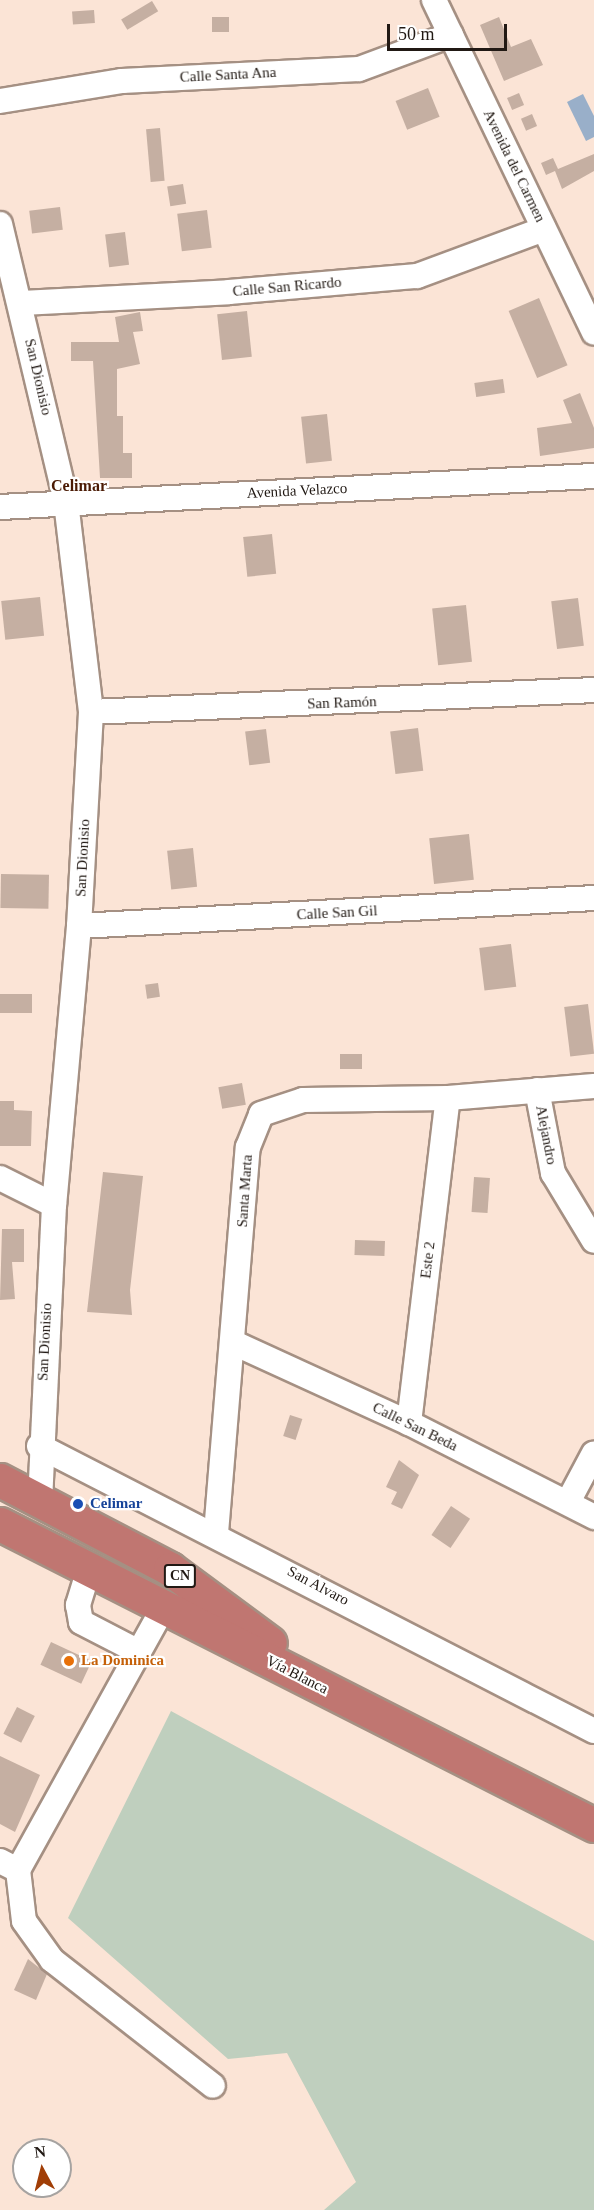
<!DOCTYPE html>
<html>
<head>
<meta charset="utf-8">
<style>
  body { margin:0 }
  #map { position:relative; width:594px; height:2210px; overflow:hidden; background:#fbe4d6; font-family:"Times New Roman",serif }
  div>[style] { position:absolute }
  .green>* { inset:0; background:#bfcfbe }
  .water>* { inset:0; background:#99afc9 }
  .building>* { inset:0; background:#c5afa2; transform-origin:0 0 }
  .roads { filter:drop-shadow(2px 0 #a59083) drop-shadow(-2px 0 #a59083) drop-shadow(0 2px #a59083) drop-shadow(0 -2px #a59083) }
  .minor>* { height:24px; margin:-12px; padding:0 12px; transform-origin:12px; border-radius:12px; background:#fff }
  .highway>* { height:33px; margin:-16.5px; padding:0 16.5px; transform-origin:16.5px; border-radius:16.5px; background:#c07671 }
  .dots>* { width:16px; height:16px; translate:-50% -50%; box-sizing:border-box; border:3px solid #fff; border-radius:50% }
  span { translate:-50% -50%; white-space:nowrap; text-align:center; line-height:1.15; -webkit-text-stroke:4.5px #fff; paint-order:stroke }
  .shield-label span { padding:2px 4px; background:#fff; border:2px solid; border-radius:4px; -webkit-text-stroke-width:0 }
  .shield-label { font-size:14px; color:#211914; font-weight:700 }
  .street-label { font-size:15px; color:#211914 }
  .transit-label { font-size:15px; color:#164399; font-weight:700 }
  .left { translate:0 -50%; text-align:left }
  .food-label { font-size:15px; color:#c56008; font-weight:700 }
  .neighbourhood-label { font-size:16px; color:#4a1a04; font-weight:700 }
  .north { position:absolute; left:12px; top:2138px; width:60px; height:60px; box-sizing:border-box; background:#fff; border:2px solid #a6a3a1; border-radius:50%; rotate:353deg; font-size:16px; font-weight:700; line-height:24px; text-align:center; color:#211914 }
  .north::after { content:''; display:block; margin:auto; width:21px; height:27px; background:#a13e06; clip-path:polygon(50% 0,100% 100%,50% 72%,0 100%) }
  .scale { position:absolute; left:387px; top:24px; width:120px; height:27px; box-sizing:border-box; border:3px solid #211914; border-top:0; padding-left:8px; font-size:18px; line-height:21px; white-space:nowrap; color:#211914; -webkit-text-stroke:4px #fff; paint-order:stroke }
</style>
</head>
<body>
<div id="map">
  <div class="green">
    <i style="clip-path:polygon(171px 1711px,594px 1941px,594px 2210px,324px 2210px,356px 2182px,287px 2053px,228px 2059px,68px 1918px)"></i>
  </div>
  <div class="water">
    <i style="clip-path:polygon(583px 94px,594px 116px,594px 137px,586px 141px,567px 102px)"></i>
  </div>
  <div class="building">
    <i style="left:152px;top:1px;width:12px;height:36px;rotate:59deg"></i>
    <i style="left:94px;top:10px;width:13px;height:22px;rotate:86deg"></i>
    <i style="left:229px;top:17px;width:15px;height:17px;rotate:90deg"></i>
    <i style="clip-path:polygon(499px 17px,511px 47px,531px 39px,543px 65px,504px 81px,480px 25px)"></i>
    <i style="left:428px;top:88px;width:31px;height:35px;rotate:68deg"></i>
    <i style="left:519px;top:93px;width:13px;height:13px;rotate:67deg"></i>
    <i style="left:532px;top:114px;width:13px;height:12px;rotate:67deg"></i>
    <i style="left:160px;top:128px;width:53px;height:14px;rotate:85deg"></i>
    <i style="clip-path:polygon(594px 154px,594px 171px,562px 189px,555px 171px,546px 175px,541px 163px,553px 158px,558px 169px)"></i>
    <i style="left:183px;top:184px;width:20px;height:16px;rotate:81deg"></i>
    <i style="left:60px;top:207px;width:23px;height:31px;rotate:83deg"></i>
    <i style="left:207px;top:210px;width:38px;height:30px;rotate:83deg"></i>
    <i style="left:125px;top:232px;width:33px;height:20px;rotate:83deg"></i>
    <i style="left:539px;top:298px;width:73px;height:33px;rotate:67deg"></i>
    <i style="left:247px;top:311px;width:46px;height:30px;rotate:84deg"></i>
    <i style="clip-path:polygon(140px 312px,143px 331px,133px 332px,140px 364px,117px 369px,117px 416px,123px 416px,123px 453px,132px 453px,132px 478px,100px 478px,93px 361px,71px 361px,71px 342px,119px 342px,115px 317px)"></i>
    <i style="left:503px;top:379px;width:14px;height:29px;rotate:82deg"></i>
    <i style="clip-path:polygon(580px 393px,594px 428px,594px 448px,540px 456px,537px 428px,572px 423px,563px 400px)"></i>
    <i style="left:327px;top:414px;width:47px;height:26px;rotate:84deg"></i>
    <i style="left:272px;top:534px;width:40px;height:29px;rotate:84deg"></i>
    <i style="left:40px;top:597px;width:39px;height:39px;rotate:84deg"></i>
    <i style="left:578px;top:598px;width:48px;height:27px;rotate:83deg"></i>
    <i style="left:466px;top:605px;width:57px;height:34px;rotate:84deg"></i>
    <i style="left:418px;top:728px;width:43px;height:28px;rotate:83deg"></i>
    <i style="left:266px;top:729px;width:34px;height:21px;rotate:83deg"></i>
    <i style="left:469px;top:834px;width:46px;height:40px;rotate:84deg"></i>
    <i style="left:193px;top:848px;width:39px;height:26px;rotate:84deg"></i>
    <i style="left:1px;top:874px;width:48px;height:34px;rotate:1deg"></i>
    <i style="left:511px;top:944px;width:43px;height:32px;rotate:83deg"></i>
    <i style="left:158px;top:983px;width:14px;height:13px;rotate:82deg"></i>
    <i style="left:0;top:994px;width:32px;height:19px"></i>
    <i style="left:588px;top:1004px;width:50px;height:24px;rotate:83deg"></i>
    <i style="left:362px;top:1054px;width:15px;height:22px;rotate:90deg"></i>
    <i style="left:242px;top:1083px;width:22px;height:24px;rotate:80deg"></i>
    <i style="clip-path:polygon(0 1101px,14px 1101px,14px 1110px,32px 1111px,31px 1146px,0 1146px)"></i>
    <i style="clip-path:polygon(103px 1172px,143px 1176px,130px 1290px,132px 1315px,87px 1312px)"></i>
    <i style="left:474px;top:1177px;width:16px;height:35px;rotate:4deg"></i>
    <i style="clip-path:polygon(2px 1229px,24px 1229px,24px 1262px,12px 1262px,15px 1299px,0 1300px)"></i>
    <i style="left:355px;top:1240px;width:30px;height:15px;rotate:2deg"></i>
    <i style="left:290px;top:1415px;width:13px;height:22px;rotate:18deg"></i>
    <i style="clip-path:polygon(399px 1460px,419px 1475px,402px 1509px,391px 1504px,397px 1492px,386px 1487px)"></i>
    <i style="left:451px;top:1506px;width:23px;height:35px;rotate:34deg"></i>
    <i style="left:51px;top:1642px;width:45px;height:25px;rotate:25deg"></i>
    <i style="left:17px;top:1707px;width:20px;height:30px;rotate:27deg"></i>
    <i style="clip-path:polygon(0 1756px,40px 1775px,15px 1832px,0 1824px)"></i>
    <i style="clip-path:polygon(28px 1959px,47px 1974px,36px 2000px,14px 1990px)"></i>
  </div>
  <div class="roads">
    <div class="minor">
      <i style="left:434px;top:0;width:369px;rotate:64.3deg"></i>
      <i style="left:0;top:101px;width:124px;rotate:-9.3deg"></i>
      <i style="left:122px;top:81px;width:237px;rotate:-2.9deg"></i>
      <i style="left:359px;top:69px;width:98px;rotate:-20.3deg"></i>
      <i style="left:0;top:224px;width:286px;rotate:76.6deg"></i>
      <i style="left:66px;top:502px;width:211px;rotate:83.2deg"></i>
      <i style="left:91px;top:712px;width:214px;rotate:93.2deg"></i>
      <i style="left:79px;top:926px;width:280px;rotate:95.1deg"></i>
      <i style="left:54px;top:1205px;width:294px;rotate:92.7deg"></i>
      <i style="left:22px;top:303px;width:207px;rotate:-3deg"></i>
      <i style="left:229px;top:292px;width:189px;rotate:-4.9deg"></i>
      <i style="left:417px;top:276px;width:135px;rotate:-20.3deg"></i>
      <i style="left:0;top:507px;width:595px;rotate:-2.99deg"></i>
      <i style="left:91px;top:712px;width:503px;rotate:-2.5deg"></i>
      <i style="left:79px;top:926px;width:516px;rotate:-3.11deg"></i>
      <i style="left:537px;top:1090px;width:85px;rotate:79.1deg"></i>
      <i style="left:553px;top:1173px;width:79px;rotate:58.9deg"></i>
      <i style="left:0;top:1178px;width:60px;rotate:26.6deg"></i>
      <i style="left:234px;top:1343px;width:192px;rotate:24.6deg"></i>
      <i style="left:409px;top:1423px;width:208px;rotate:26.9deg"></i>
      <i style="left:409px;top:1423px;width:327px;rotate:-83.2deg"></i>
      <i style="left:39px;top:1446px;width:624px;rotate:27.18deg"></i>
      <i style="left:568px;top:1502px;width:55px;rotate:-62deg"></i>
      <i style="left:216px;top:1533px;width:387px;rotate:-85.3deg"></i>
      <i style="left:248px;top:1147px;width:35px;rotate:-68deg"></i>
      <i style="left:261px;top:1114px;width:44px;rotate:-18.4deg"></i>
      <i style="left:303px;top:1100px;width:145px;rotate:-0.8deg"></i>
      <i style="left:448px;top:1098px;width:146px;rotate:-4.7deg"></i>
      <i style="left:89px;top:1569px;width:38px;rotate:107deg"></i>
      <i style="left:78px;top:1605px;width:17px;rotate:80deg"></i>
      <i style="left:81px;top:1622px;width:65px;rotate:27.3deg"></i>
      <i style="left:0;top:1861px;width:20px;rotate:27deg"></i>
      <i style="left:18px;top:1870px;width:301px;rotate:-61deg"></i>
      <i style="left:18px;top:1870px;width:51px;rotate:83.3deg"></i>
      <i style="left:24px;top:1921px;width:48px;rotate:54.3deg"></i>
      <i style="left:52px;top:1960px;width:204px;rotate:38deg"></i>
    </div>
    <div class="highway">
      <i style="left:0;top:1480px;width:192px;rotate:27.6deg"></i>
      <i style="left:170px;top:1569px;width:124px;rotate:36.5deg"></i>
      <i style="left:0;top:1524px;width:666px;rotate:26.87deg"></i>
    </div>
  </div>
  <div class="dots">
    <i style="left:78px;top:1504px;background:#1a4fb4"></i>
    <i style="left:69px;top:1661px;background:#e8710a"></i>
  </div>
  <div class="shield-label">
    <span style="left:180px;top:1576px">CN</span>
  </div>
  <div class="street-label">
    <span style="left:228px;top:75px;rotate:-3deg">Calle Santa Ana</span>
    <span style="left:514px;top:166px;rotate:64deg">Avenida del Carmen</span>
    <span style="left:287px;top:287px;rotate:-5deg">Calle San Ricardo</span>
    <span style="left:38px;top:377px;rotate:77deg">San Dionisio</span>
    <span style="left:297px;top:491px;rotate:-3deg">Avenida Velazco</span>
    <span style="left:342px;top:703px;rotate:-2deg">San Ramón</span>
    <span style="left:83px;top:858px;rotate:-87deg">San Dionisio</span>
    <span style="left:337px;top:913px;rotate:-3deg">Calle San Gil</span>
    <span style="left:546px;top:1135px;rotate:79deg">Alejandro</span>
    <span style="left:245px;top:1191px;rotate:-86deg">Santa Marta</span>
    <span style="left:428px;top:1260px;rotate:-83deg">Este 2</span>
    <span style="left:45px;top:1342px;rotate:-87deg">San Dionisio</span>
    <span style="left:415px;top:1427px;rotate:26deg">Calle San Beda</span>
    <span style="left:318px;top:1586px;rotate:28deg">San Alvaro</span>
    <span style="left:297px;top:1675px;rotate:27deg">Vía Blanca</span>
  </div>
  <div class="transit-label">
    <span class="left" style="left:90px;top:1504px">Celimar</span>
  </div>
  <div class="food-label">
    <span class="left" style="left:81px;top:1661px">La Dominica</span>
  </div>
  <div class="neighbourhood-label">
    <span style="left:79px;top:486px">Celimar</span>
  </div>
  <div class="north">N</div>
  <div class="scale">50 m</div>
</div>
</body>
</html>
